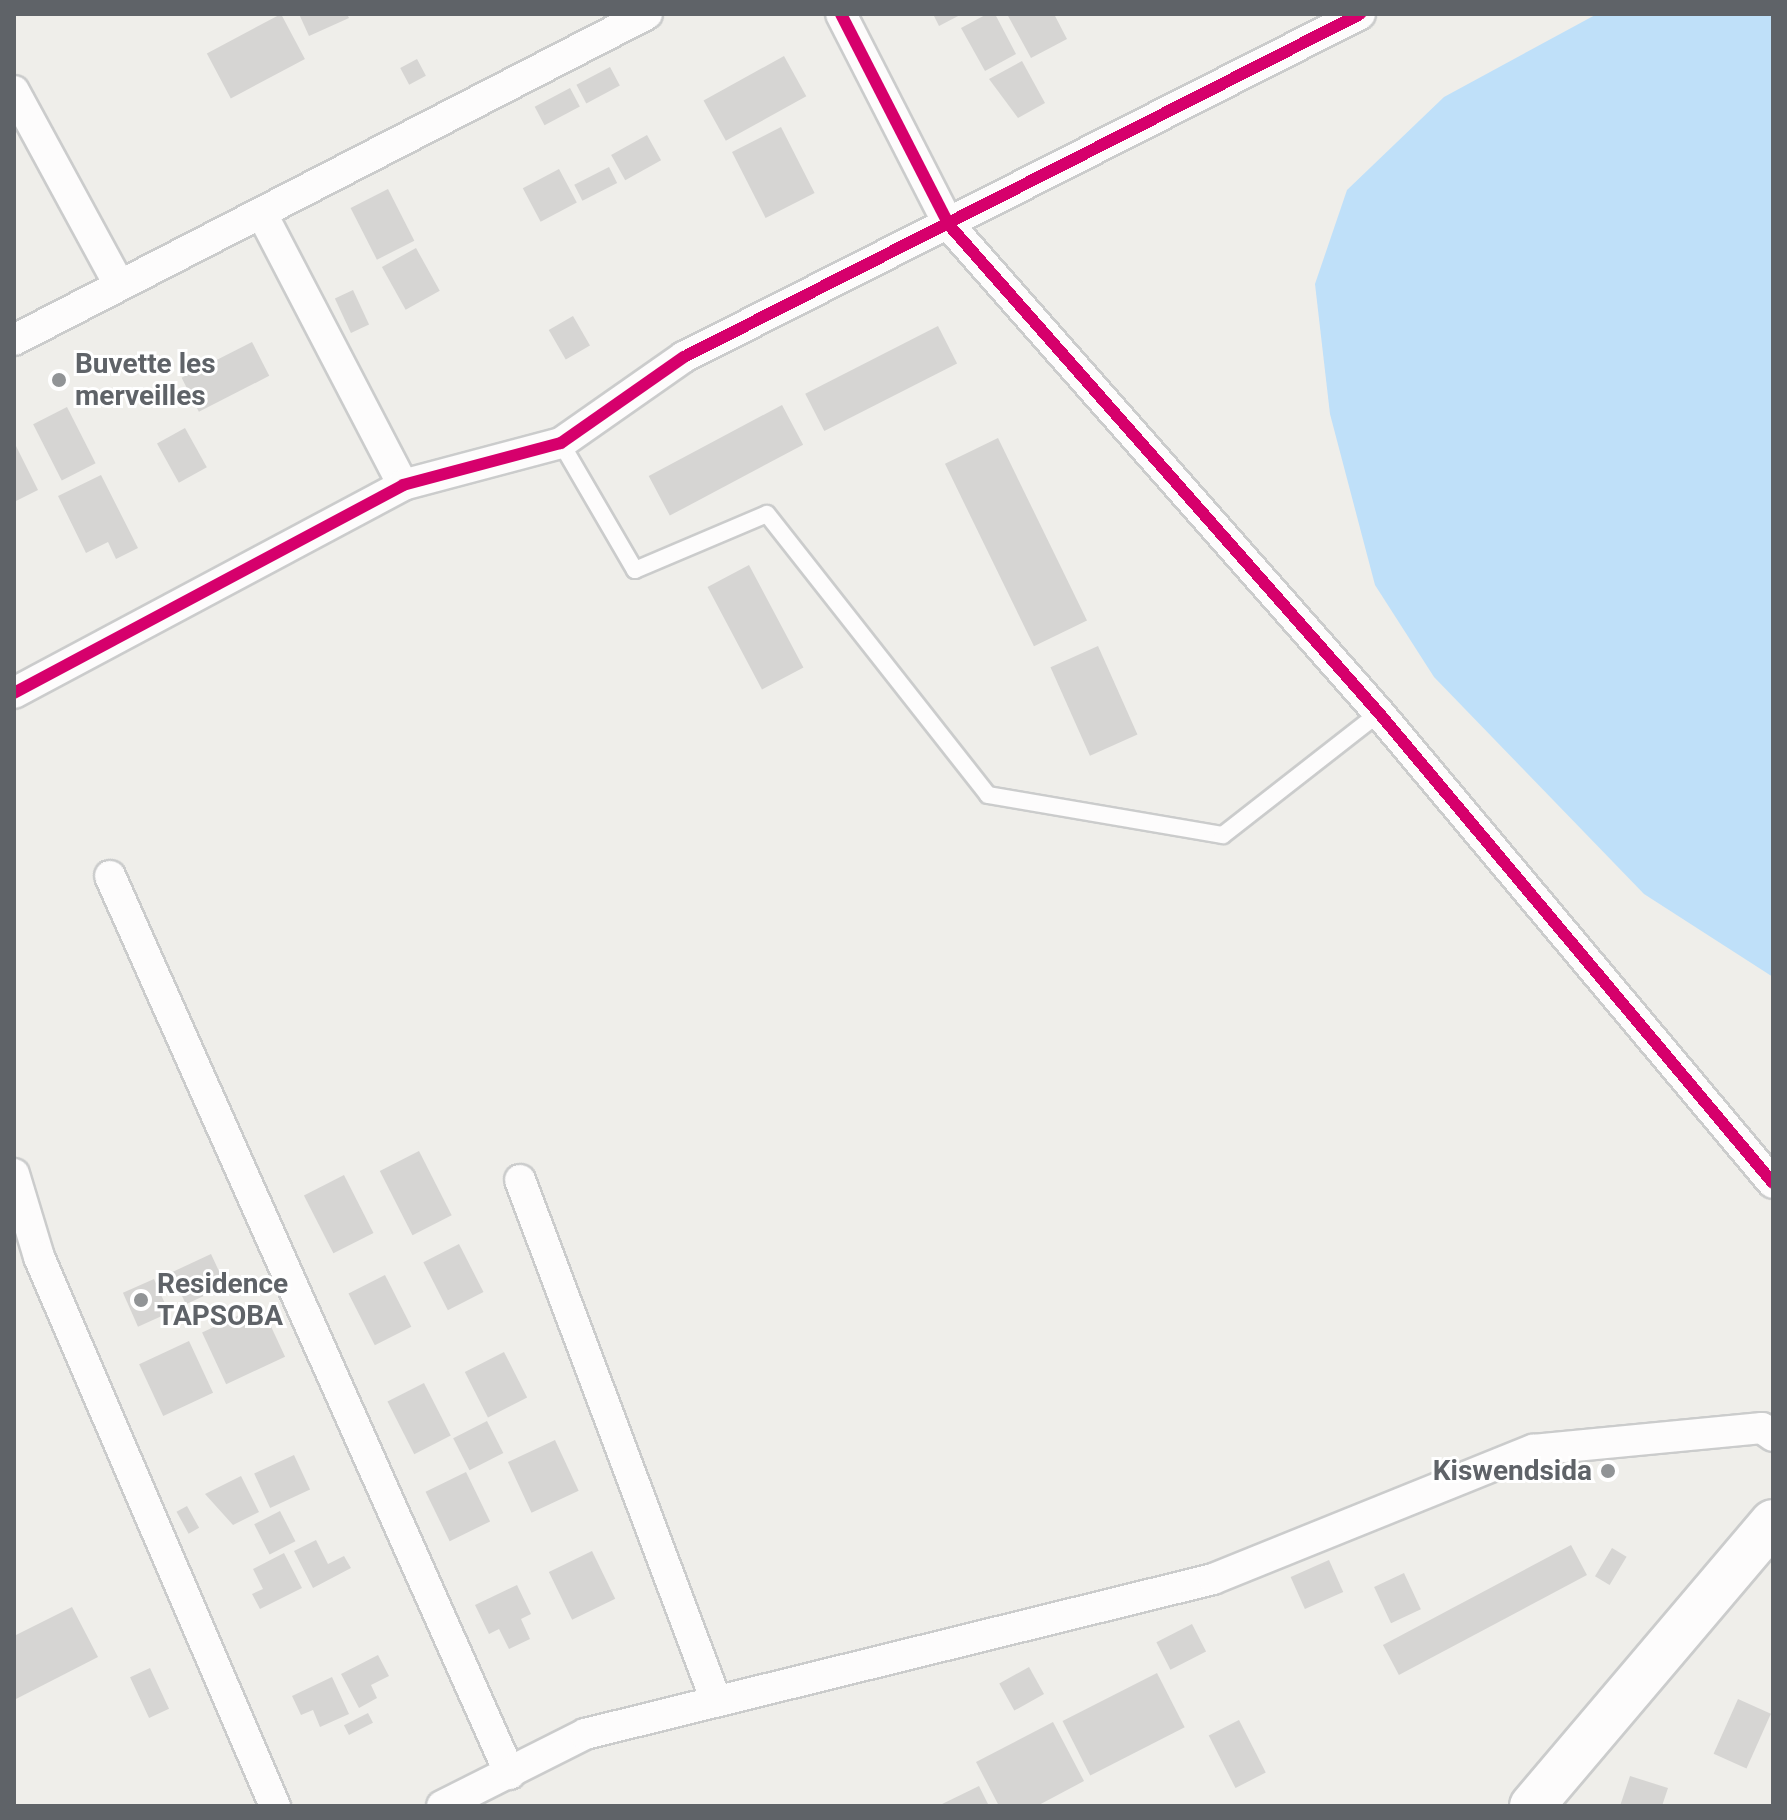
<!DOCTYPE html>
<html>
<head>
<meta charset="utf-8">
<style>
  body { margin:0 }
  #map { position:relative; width:1787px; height:1820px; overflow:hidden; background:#efeeea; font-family:Roboto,sans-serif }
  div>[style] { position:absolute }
  .water>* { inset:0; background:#bfe0f9 }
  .building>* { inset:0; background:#d6d5d3; transform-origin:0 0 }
  .roads { filter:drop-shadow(2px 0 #cbcccc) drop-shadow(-2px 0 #cbcccc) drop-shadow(0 2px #cbcccc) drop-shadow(0 -2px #cbcccc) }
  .lane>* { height:16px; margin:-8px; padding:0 8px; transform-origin:8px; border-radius:8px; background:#fdfcfc }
  .street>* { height:30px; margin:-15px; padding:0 15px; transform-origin:15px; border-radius:15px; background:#fdfcfc }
  .secondary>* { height:44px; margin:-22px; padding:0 22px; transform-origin:22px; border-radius:22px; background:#fdfcfc }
  .cycleway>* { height:12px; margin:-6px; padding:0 6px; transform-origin:6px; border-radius:6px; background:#d6006c }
  .dots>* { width:22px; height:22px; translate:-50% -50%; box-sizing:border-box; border:4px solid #fff; border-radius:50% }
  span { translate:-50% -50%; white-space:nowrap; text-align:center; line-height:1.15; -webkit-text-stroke:6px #fff; paint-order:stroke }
  .poi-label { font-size:28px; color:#5f6368; font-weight:700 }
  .left { translate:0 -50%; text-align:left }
  .right { translate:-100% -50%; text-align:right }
  .frame { position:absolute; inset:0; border:16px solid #5f6368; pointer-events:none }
</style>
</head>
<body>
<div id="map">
  <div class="water">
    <i style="clip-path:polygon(1597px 14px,1773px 14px,1773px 977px,1644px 894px,1434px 677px,1375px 585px,1330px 414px,1315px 284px,1347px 190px,1444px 97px)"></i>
  </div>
  <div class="building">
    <i style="left:281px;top:14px;width:51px;height:84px;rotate:62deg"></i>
    <i style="clip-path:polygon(299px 14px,347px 14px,349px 18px,309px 36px)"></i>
    <i style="clip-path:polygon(933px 14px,962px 14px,939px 26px)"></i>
    <i style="clip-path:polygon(987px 14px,995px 14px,1016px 54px,985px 71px,961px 28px)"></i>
    <i style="clip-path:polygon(1007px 14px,1054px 14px,1067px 39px,1031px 58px)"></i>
    <i style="left:784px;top:56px;width:46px;height:92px;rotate:61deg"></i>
    <i style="left:417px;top:59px;width:19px;height:19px;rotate:62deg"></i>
    <i style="clip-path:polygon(1022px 61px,1045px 103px,1018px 118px,989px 79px)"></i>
    <i style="left:610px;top:67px;width:21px;height:38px;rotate:62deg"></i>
    <i style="left:570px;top:88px;width:21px;height:40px;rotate:62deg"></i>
    <i style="left:781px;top:127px;width:74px;height:55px;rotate:63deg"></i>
    <i style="left:647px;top:135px;width:29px;height:41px;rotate:61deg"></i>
    <i style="left:609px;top:167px;width:18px;height:39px;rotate:63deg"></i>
    <i style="left:559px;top:169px;width:38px;height:41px;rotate:62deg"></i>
    <i style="left:388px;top:189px;width:58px;height:42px;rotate:63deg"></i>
    <i style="left:416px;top:248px;width:49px;height:39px;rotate:61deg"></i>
    <i style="left:353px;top:290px;width:38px;height:20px;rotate:65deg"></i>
    <i style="left:573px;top:316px;width:34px;height:28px;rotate:60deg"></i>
    <i style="left:938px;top:326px;width:42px;height:149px;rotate:63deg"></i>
    <i style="left:252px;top:342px;width:38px;height:79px;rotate:63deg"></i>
    <i style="left:782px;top:405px;width:45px;height:151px;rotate:62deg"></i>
    <i style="left:67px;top:407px;width:63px;height:38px;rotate:63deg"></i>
    <i style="left:185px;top:428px;width:45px;height:32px;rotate:61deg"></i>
    <i style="left:998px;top:438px;width:203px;height:59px;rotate:64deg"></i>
    <i style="clip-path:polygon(14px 442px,38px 490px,14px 502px)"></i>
    <i style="clip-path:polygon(101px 475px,138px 548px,116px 559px,108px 542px,86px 553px,58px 496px)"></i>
    <i style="left:749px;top:565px;width:116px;height:47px;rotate:62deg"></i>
    <i style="left:1098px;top:646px;width:97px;height:52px;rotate:66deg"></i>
    <i style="left:419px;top:1151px;width:72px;height:44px;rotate:63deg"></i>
    <i style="left:344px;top:1175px;width:65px;height:45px;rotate:63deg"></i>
    <i style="left:459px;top:1244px;width:54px;height:40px;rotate:63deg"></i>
    <i style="left:211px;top:1254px;width:35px;height:44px;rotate:65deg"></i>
    <i style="left:385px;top:1275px;width:58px;height:41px;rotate:63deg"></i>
    <i style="left:154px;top:1279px;width:37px;height:34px;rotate:66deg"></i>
    <i style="left:261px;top:1305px;width:57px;height:65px;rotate:65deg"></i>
    <i style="left:189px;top:1341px;width:57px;height:55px;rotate:65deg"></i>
    <i style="left:504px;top:1352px;width:51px;height:44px;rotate:63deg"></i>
    <i style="left:424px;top:1383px;width:59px;height:41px;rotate:63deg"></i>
    <i style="left:487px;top:1421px;width:36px;height:38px;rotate:63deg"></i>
    <i style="left:555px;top:1440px;width:56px;height:52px;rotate:65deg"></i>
    <i style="left:294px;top:1455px;width:38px;height:44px;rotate:65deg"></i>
    <i style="left:466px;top:1472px;width:55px;height:45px;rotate:64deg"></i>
    <i style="clip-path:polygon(241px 1476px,259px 1512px,233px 1525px,205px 1494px)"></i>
    <i style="left:187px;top:1506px;width:25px;height:12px;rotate:61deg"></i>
    <i style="left:280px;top:1511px;width:34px;height:29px;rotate:63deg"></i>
    <i style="clip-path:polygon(316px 1540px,328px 1564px,344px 1556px,351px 1568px,313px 1588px,294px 1551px)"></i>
    <i style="left:1571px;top:1545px;width:34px;height:213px;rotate:62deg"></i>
    <i style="left:1612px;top:1548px;width:17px;height:33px;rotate:31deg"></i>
    <i style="left:592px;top:1551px;width:53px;height:48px;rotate:64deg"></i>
    <i style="clip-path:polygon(284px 1553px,302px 1588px,260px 1609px,252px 1594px,263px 1589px,253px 1569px)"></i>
    <i style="left:1329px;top:1560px;width:35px;height:42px;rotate:66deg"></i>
    <i style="left:1404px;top:1573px;width:40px;height:33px;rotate:65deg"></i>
    <i style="clip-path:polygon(517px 1585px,531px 1614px,521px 1619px,530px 1639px,509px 1649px,499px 1629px,489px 1634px,475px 1605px)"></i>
    <i style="clip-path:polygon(72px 1607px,98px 1657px,14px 1700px,14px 1636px)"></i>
    <i style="left:1192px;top:1624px;width:31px;height:40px;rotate:63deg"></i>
    <i style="clip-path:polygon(378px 1655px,389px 1676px,371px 1685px,377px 1698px,359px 1708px,341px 1674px)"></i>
    <i style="left:1029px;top:1667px;width:31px;height:34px;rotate:61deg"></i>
    <i style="left:150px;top:1668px;width:45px;height:22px;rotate:65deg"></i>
    <i style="left:1157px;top:1673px;width:61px;height:106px;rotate:63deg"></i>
    <i style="clip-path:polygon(332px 1677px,349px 1714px,320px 1727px,313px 1710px,301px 1715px,292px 1696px)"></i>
    <i style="left:1738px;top:1699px;width:36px;height:60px;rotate:24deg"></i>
    <i style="left:368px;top:1713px;width:11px;height:27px;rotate:63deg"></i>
    <i style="left:1239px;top:1720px;width:59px;height:34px;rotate:63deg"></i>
    <i style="clip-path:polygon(1053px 1722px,1084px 1781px,1037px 1806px,999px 1806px,976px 1762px)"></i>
    <i style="clip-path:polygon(1630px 1776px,1668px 1788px,1662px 1806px,1620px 1806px)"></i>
    <i style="clip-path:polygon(979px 1786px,989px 1806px,938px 1806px)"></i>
  </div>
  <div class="roads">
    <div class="lane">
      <i style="left:561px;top:443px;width:147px;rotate:59.8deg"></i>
      <i style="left:635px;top:570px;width:143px;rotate:-23deg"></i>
      <i style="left:767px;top:514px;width:357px;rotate:51.8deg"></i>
      <i style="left:988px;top:795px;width:238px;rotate:9.7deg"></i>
      <i style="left:1223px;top:835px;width:198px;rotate:-38deg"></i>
    </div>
    <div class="street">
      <i style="left:841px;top:14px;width:237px;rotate:62.9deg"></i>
      <i style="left:949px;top:225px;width:650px;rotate:48.62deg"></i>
      <i style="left:1379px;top:713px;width:613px;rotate:50.03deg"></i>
      <i style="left:14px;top:91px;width:220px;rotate:61.5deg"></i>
      <i style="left:263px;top:216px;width:303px;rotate:62.5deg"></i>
      <i style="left:14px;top:340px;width:712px;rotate:-27.25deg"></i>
      <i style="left:14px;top:693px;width:441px;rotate:-28.1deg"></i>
      <i style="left:403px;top:485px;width:163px;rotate:-14.9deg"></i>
      <i style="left:561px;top:443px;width:150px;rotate:-35deg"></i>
      <i style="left:684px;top:357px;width:758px;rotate:-26.9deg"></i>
      <i style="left:110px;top:876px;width:983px;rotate:65.99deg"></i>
      <i style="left:14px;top:1174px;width:87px;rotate:73.2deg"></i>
      <i style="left:39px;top:1257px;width:598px;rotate:66.74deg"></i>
      <i style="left:520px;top:1180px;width:553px;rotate:69.37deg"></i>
      <i style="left:442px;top:1806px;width:160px;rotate:-26.7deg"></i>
      <i style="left:585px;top:1734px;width:647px;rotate:-13.86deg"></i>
      <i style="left:1213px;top:1579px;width:345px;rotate:-22deg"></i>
      <i style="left:1533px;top:1450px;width:230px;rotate:-5.5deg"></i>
      <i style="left:1762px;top:1428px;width:14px;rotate:36deg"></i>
    </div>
    <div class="secondary">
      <i style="left:1532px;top:1806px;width:372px;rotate:-49.7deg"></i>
    </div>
  </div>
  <div class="cycleway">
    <i style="left:841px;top:14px;width:237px;rotate:62.9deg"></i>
    <i style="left:949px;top:225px;width:650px;rotate:48.62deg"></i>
    <i style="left:1379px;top:713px;width:613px;rotate:50.03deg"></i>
    <i style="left:14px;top:693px;width:441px;rotate:-28.1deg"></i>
    <i style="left:403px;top:485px;width:163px;rotate:-14.9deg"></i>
    <i style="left:561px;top:443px;width:150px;rotate:-35deg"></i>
    <i style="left:684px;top:357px;width:758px;rotate:-26.9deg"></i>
  </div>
  <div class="dots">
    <i style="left:59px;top:380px;background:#919496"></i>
    <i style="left:141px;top:1300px;background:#919496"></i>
    <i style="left:1608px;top:1471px;background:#919496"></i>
  </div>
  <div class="poi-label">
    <span class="left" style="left:75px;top:380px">Buvette les<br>merveilles</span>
    <span class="left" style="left:157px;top:1300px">Residence<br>TAPSOBA</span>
    <span class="right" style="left:1592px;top:1471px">Kiswendsida</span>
  </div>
  <div class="frame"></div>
</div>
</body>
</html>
